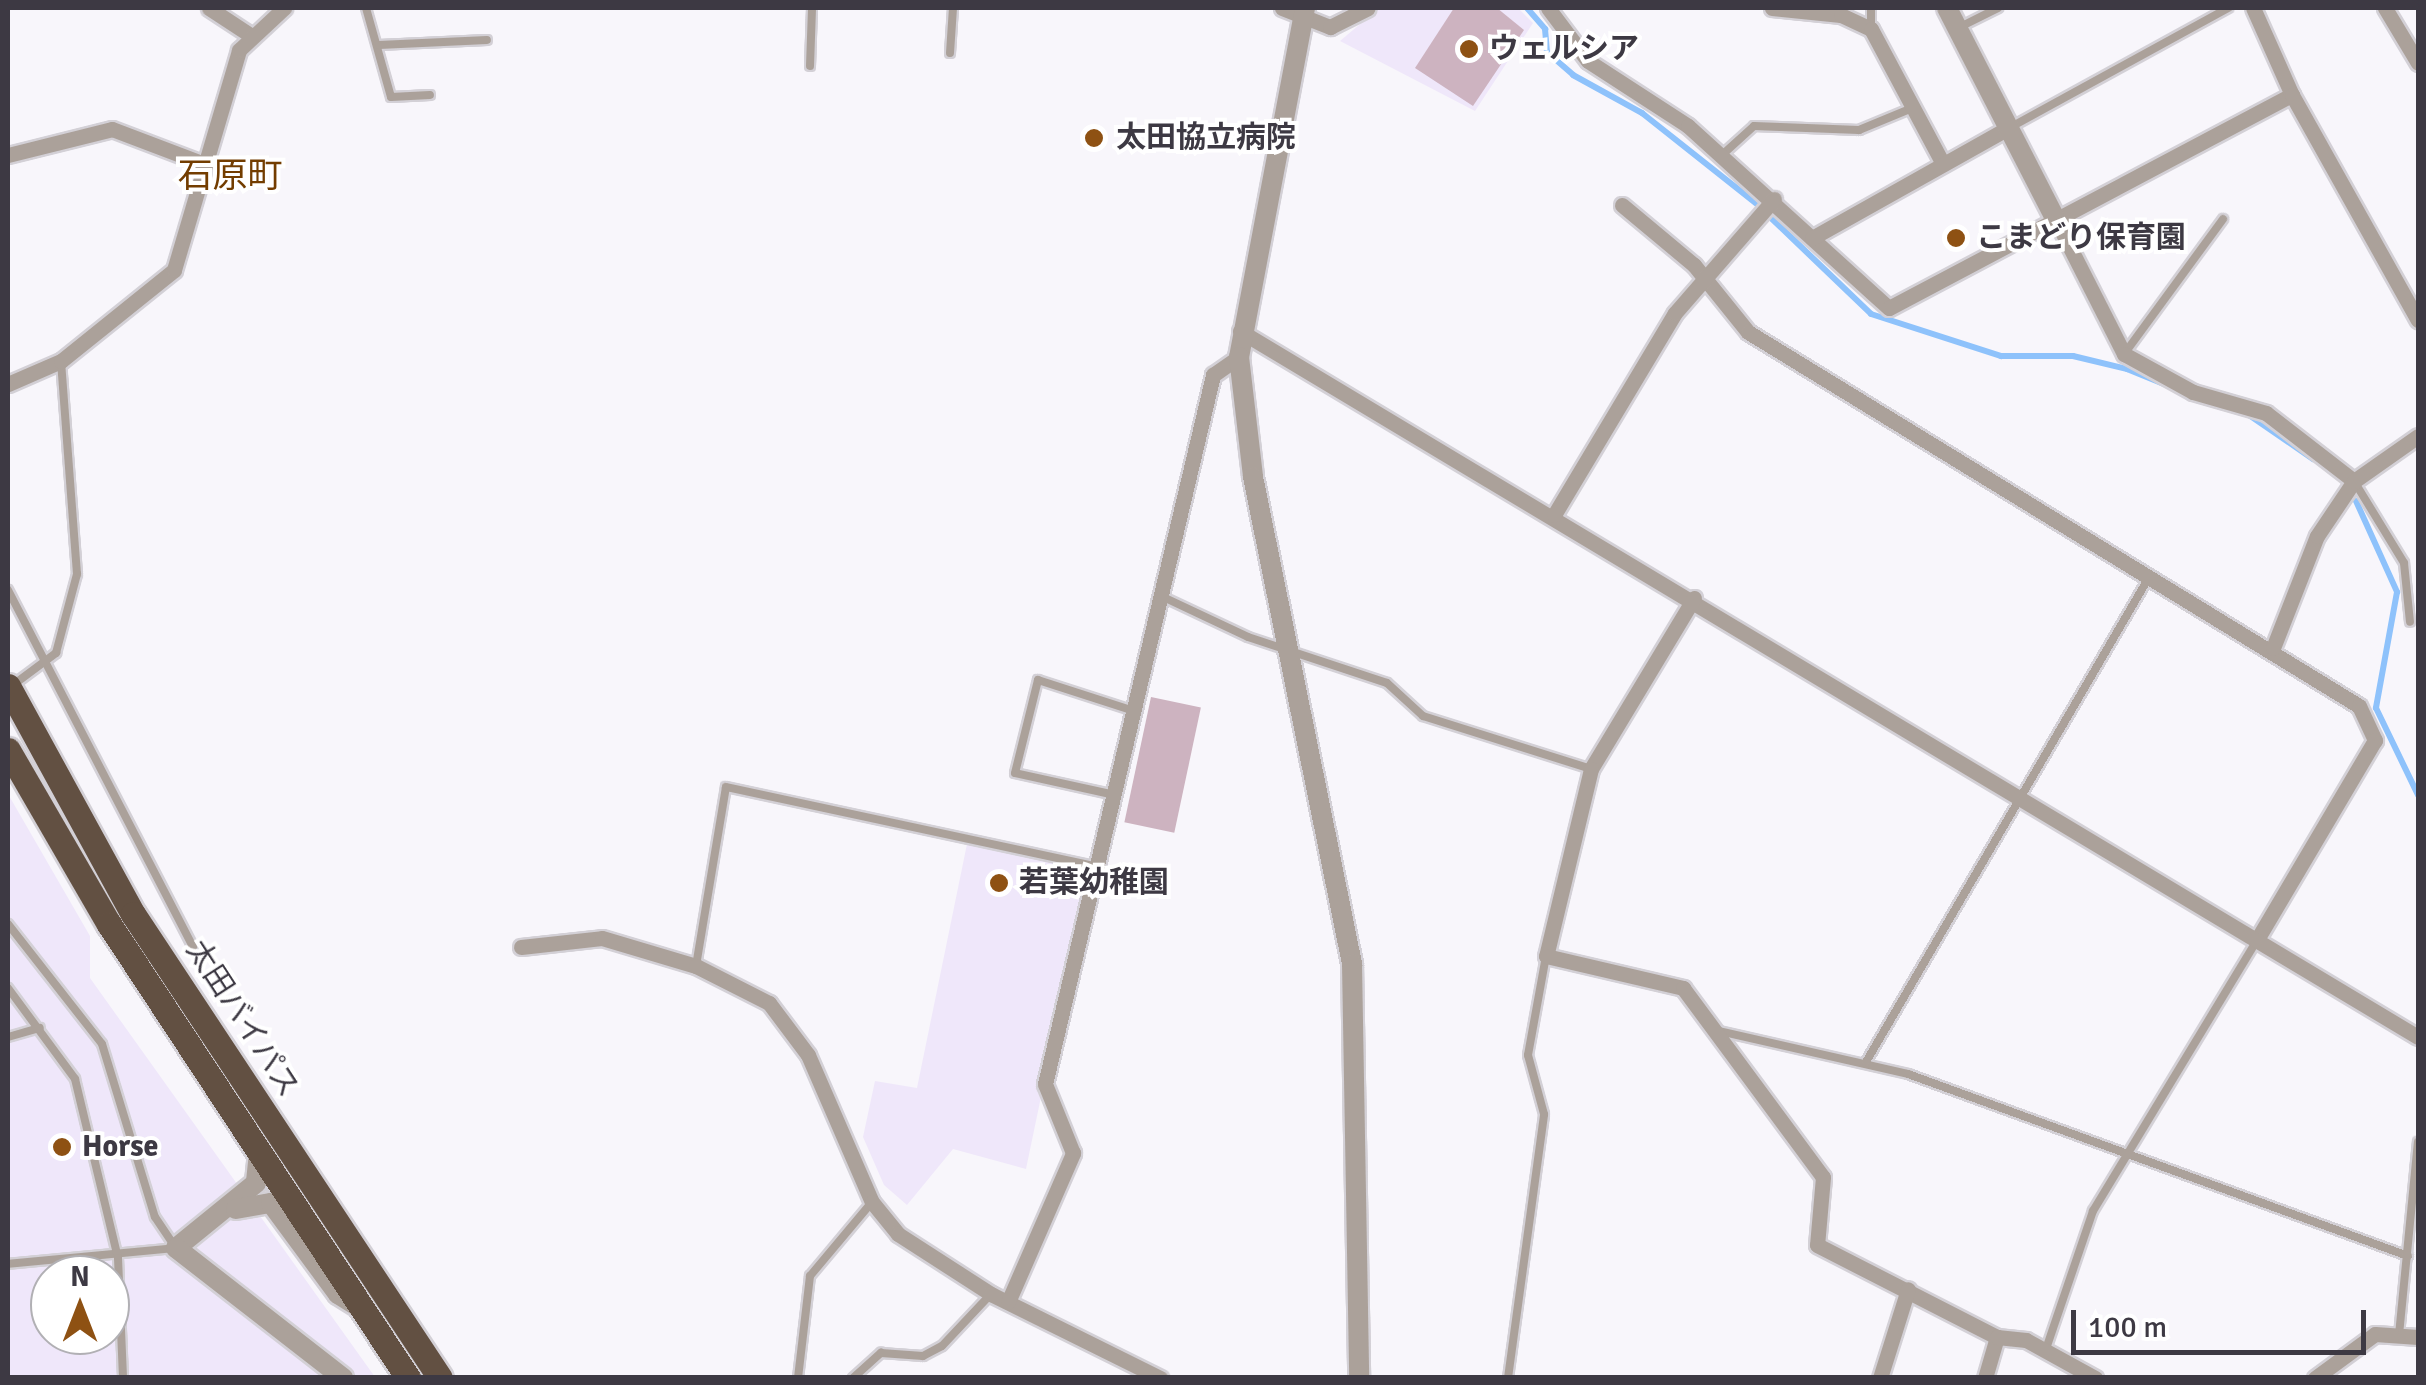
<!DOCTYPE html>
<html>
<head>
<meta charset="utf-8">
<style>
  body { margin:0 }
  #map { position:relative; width:2426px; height:1385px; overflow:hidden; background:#f8f6fb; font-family:Signika,"Noto Sans JP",sans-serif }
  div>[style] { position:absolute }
  .built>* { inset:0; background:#efe7fa }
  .stream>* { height:6px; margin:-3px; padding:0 3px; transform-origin:3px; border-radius:3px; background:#8ec2fb }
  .building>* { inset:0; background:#cdb3c0; transform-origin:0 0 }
  .roads { filter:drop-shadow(2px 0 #d3d0d6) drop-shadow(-2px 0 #d3d0d6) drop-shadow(0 2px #d3d0d6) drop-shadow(0 -2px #d3d0d6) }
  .service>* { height:8px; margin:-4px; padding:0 4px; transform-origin:4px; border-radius:4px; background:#aba19a }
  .minor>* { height:15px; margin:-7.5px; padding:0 7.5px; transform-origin:7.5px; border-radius:7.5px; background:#aba19a }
  .tertiary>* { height:20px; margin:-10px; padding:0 10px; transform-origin:10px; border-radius:10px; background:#aba19a }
  .trunk>* { height:25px; margin:-12.5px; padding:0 12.5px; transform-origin:12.5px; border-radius:12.5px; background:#625042 }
  .dots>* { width:28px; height:28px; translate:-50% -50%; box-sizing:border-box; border:5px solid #fff; border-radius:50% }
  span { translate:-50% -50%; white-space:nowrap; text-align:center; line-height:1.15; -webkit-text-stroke:8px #fff; paint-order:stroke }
  .poi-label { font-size:30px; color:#3d3943; font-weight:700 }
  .left { translate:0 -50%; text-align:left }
  .street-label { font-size:30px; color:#3d3943 }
  .quarter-label { font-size:35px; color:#733d00 }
  .frame { position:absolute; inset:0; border:10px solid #3d3943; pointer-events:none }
  .north { position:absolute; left:30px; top:1255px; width:100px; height:100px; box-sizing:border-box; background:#fff; border:2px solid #b1b0b4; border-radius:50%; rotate:0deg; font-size:28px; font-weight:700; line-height:40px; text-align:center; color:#3d3943 }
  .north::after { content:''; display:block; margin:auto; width:35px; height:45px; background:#8e5113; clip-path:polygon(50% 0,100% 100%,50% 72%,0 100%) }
  .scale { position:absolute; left:2071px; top:1310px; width:295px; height:45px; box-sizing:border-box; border:5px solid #3d3943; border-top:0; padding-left:12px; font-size:30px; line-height:35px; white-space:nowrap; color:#3d3943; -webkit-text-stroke:8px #fff; paint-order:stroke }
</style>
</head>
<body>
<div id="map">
  <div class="built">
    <i style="clip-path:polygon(1379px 8px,1518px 8px,1533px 23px,1475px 111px,1340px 41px)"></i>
    <i style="clip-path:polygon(evenodd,8px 794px,90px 936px,90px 978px,375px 1377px,8px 1377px,8px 794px,50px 1275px,110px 1275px,110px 1335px,50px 1335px,50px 1275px)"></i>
    <i style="clip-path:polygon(967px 844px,1088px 871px,1026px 1169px,953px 1149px,907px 1205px,884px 1185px,863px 1137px,875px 1081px,917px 1088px)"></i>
  </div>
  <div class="stream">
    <i style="left:1527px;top:8px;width:28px;rotate:49deg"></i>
    <i style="left:1545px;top:29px;width:23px;rotate:85deg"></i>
    <i style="left:1547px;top:52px;width:35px;rotate:41deg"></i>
    <i style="left:1573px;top:75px;width:79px;rotate:28.8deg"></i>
    <i style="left:1642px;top:113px;width:148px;rotate:38.4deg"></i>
    <i style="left:1770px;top:217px;width:140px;rotate:43.8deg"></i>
    <i style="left:1871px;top:314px;width:137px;rotate:17.9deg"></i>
    <i style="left:2001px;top:356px;width:72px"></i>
    <i style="left:2073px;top:356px;width:56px;rotate:13.5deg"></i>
    <i style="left:2127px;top:369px;width:98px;rotate:22.1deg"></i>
    <i style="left:2249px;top:415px;width:78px;rotate:34.5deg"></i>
    <i style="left:2356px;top:501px;width:100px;rotate:65.7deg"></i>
    <i style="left:2397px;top:592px;width:118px;rotate:100.3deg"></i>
    <i style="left:2376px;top:708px;width:97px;rotate:64.2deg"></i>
  </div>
  <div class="building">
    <i style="clip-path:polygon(1454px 8px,1497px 8px,1524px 30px,1473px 106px,1415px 68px)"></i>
    <i style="left:1151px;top:697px;width:51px;height:128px;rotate:12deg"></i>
  </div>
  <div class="roads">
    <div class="service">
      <i style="left:366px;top:8px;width:92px;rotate:74.3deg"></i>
      <i style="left:391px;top:97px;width:39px;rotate:-3deg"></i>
      <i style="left:1871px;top:8px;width:20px;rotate:90deg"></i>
      <i style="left:1958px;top:28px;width:45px;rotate:-26.6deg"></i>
      <i style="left:379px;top:45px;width:108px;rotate:-2.7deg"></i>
      <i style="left:950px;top:53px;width:45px;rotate:-86.2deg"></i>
      <i style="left:810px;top:66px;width:58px;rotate:-88deg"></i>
      <i style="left:2009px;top:128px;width:250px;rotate:-28.7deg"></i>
      <i style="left:1722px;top:155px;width:43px;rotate:-42.2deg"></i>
      <i style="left:1754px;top:126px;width:105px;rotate:2.2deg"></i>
      <i style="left:1859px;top:130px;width:57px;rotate:-22.5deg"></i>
      <i style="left:2125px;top:353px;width:166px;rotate:-53.8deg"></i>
      <i style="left:2354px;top:481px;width:96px;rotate:58.6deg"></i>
      <i style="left:2404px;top:563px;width:59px;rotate:84.2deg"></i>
      <i style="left:8px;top:590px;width:402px;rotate:62.6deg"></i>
      <i style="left:1161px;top:596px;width:96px;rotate:25.2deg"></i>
      <i style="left:1248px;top:637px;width:146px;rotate:18.3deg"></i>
      <i style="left:1387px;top:683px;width:49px;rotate:42.5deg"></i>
      <i style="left:1423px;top:716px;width:176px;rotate:17.5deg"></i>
      <i style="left:13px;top:685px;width:54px;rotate:-36.7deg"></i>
      <i style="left:56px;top:653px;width:82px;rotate:-75.1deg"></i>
      <i style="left:77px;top:574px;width:214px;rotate:-94.3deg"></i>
      <i style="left:1115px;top:795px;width:102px;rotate:-167.6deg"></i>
      <i style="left:1015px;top:773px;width:96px;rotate:-76.1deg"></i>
      <i style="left:1038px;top:680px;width:101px;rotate:17.9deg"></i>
      <i style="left:8px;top:924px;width:152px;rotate:51.9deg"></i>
      <i style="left:102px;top:1044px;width:181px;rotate:73deg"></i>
      <i style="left:155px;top:1217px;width:37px;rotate:56deg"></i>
      <i style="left:176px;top:1248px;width:169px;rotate:174.6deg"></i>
      <i style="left:696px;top:966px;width:181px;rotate:-80.5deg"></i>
      <i style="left:726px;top:787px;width:378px;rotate:12.1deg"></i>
      <i style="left:8px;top:988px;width:113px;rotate:53.6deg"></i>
      <i style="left:75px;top:1079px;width:184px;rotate:76.5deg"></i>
      <i style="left:118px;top:1258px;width:120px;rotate:87.6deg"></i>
      <i style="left:1719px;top:1031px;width:194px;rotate:12.8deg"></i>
      <i style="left:1908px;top:1074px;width:532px;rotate:20deg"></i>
      <i style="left:8px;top:1037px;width:33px;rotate:-16deg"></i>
      <i style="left:1866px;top:1062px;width:559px;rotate:-59.72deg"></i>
      <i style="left:2399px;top:1335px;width:194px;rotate:-84.4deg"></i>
      <i style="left:2046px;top:1349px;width:146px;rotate:-71.2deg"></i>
      <i style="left:2093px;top:1211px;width:315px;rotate:-58.8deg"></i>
      <i style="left:798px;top:1378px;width:103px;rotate:-83.3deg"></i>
      <i style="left:810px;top:1276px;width:97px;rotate:-50deg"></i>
      <i style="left:853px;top:1378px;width:38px;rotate:-42deg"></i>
      <i style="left:881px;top:1353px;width:42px;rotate:4.1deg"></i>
      <i style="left:923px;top:1356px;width:21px;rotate:-28deg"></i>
      <i style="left:942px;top:1346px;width:71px;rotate:-46.7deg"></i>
      <i style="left:1508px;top:1378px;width:266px;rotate:-82.2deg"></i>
      <i style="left:1544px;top:1114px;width:61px;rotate:-105.2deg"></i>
      <i style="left:1528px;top:1055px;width:101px;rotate:-79.7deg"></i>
    </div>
    <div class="minor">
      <i style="left:209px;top:8px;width:49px;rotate:33.4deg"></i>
      <i style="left:1282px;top:8px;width:52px;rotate:21.6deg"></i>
      <i style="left:1330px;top:27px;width:42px;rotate:-26.6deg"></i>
      <i style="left:1548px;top:8px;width:66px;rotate:53deg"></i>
      <i style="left:1588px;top:61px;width:119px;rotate:33deg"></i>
      <i style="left:1688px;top:126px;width:271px;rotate:42.2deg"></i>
      <i style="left:1889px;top:308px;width:456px;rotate:-27.9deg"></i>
      <i style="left:2292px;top:95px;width:95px;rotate:-114.1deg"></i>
      <i style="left:1772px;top:8px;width:69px;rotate:5.8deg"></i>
      <i style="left:1841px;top:15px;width:33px;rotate:25deg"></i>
      <i style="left:1871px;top:29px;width:153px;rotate:61.9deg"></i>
      <i style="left:2385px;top:8px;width:64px;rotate:59deg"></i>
      <i style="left:2292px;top:95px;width:258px;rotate:60.8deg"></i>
      <i style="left:8px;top:155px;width:107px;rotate:-14deg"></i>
      <i style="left:112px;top:129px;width:93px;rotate:20.8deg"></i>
      <i style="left:1622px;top:205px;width:94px;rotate:39.8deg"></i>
      <i style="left:1694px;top:265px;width:86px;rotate:51.1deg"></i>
      <i style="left:1748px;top:332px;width:716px;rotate:31.47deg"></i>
      <i style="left:2359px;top:706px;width:38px;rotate:65deg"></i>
      <i style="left:2375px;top:740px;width:228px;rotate:120.6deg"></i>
      <i style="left:2054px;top:216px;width:155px;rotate:63.1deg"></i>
      <i style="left:2124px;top:354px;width:79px;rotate:28.8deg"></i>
      <i style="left:2193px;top:392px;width:76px;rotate:16deg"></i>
      <i style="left:2266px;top:413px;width:111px;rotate:37.7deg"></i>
      <i style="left:1812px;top:238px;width:223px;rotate:-29.3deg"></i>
      <i style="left:1240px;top:331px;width:1373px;rotate:30.94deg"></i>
      <i style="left:8px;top:384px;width:58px;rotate:-23.5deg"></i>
      <i style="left:61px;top:361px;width:145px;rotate:-38.8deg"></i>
      <i style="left:174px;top:270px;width:229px;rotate:-73.5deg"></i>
      <i style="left:239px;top:50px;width:62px;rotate:-43deg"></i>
      <i style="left:1554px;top:515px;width:235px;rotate:-59.1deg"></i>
      <i style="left:1675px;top:313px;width:151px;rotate:-49deg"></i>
      <i style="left:1694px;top:598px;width:200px;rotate:121.1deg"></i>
      <i style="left:1591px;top:769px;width:192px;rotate:103.5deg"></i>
      <i style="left:1546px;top:956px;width:141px;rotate:13.1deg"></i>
      <i style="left:1683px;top:988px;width:235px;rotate:53.5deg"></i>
      <i style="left:1823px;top:1177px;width:68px;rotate:95deg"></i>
      <i style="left:1817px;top:1245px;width:202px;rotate:27.1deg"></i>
      <i style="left:2273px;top:648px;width:120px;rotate:-68.6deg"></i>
      <i style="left:2317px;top:536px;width:66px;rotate:-56.1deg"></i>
      <i style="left:2354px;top:481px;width:78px;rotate:-35.1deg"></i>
      <i style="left:521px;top:947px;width:81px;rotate:-6.3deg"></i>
      <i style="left:602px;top:938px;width:98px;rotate:16.6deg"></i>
      <i style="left:696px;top:966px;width:82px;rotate:26.9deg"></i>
      <i style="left:769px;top:1003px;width:65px;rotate:53.1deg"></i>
      <i style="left:808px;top:1055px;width:160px;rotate:66.5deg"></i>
      <i style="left:872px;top:1202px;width:41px;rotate:50.9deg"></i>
      <i style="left:898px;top:1234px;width:111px;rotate:32.8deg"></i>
      <i style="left:991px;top:1294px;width:189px;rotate:26.4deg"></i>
      <i style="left:1008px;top:1302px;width:163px;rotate:-66.4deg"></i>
      <i style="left:1073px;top:1153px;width:74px;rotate:-112.1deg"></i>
      <i style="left:1045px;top:1084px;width:729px;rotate:-76.67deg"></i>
      <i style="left:1213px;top:375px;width:32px;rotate:-35deg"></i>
      <i style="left:1880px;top:1378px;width:93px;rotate:-72.5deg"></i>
      <i style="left:1985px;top:1378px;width:43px;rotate:-73.7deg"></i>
      <i style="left:1997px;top:1337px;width:29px;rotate:6deg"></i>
      <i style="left:2026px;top:1340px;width:79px;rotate:28.8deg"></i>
      <i style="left:2315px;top:1378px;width:74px;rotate:-36.3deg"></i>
      <i style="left:2375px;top:1334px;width:43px;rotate:4deg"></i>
    </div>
    <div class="tertiary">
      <i style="left:1305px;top:8px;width:355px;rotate:100.7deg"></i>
      <i style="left:1239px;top:357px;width:121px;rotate:83.3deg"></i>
      <i style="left:1253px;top:477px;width:497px;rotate:78.5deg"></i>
      <i style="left:1352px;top:964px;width:414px;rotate:89deg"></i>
      <i style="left:1947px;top:8px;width:234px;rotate:62.8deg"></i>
      <i style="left:259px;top:1153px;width:30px;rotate:96deg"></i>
      <i style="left:256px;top:1183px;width:103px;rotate:140.9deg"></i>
      <i style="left:176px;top:1248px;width:212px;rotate:37.9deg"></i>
      <i style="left:236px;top:1209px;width:36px;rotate:-10deg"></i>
      <i style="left:271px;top:1203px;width:113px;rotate:53.6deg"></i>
      <i style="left:338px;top:1294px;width:25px;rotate:32deg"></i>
    </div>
    <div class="trunk">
      <i style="left:8px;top:686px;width:260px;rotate:61.3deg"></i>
      <i style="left:133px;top:914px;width:556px;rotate:56.51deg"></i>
      <i style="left:8px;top:750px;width:201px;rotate:59.9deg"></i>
      <i style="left:109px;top:924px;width:544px;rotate:56.63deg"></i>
    </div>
  </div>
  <div class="dots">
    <i style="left:1469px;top:49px;background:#8e5113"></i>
    <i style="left:1094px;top:138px;background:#8e5113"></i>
    <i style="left:1956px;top:238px;background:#8e5113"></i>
    <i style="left:999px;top:883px;background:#8e5113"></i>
    <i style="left:62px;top:1147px;background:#8e5113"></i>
  </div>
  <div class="poi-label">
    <span class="left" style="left:1489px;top:49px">ウェルシア</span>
    <span class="left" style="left:1116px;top:138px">太田協立病院</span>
    <span class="left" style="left:1976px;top:238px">こまどり保育園</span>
    <span class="left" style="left:1019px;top:883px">若葉幼稚園</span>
    <span class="left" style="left:82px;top:1147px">Horse</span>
  </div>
  <div class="street-label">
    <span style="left:242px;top:1019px;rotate:57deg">太田バイパス</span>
  </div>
  <div class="quarter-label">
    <span style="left:230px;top:176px">石原町</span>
  </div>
  <div class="frame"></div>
  <div class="north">N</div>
  <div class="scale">100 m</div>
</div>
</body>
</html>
